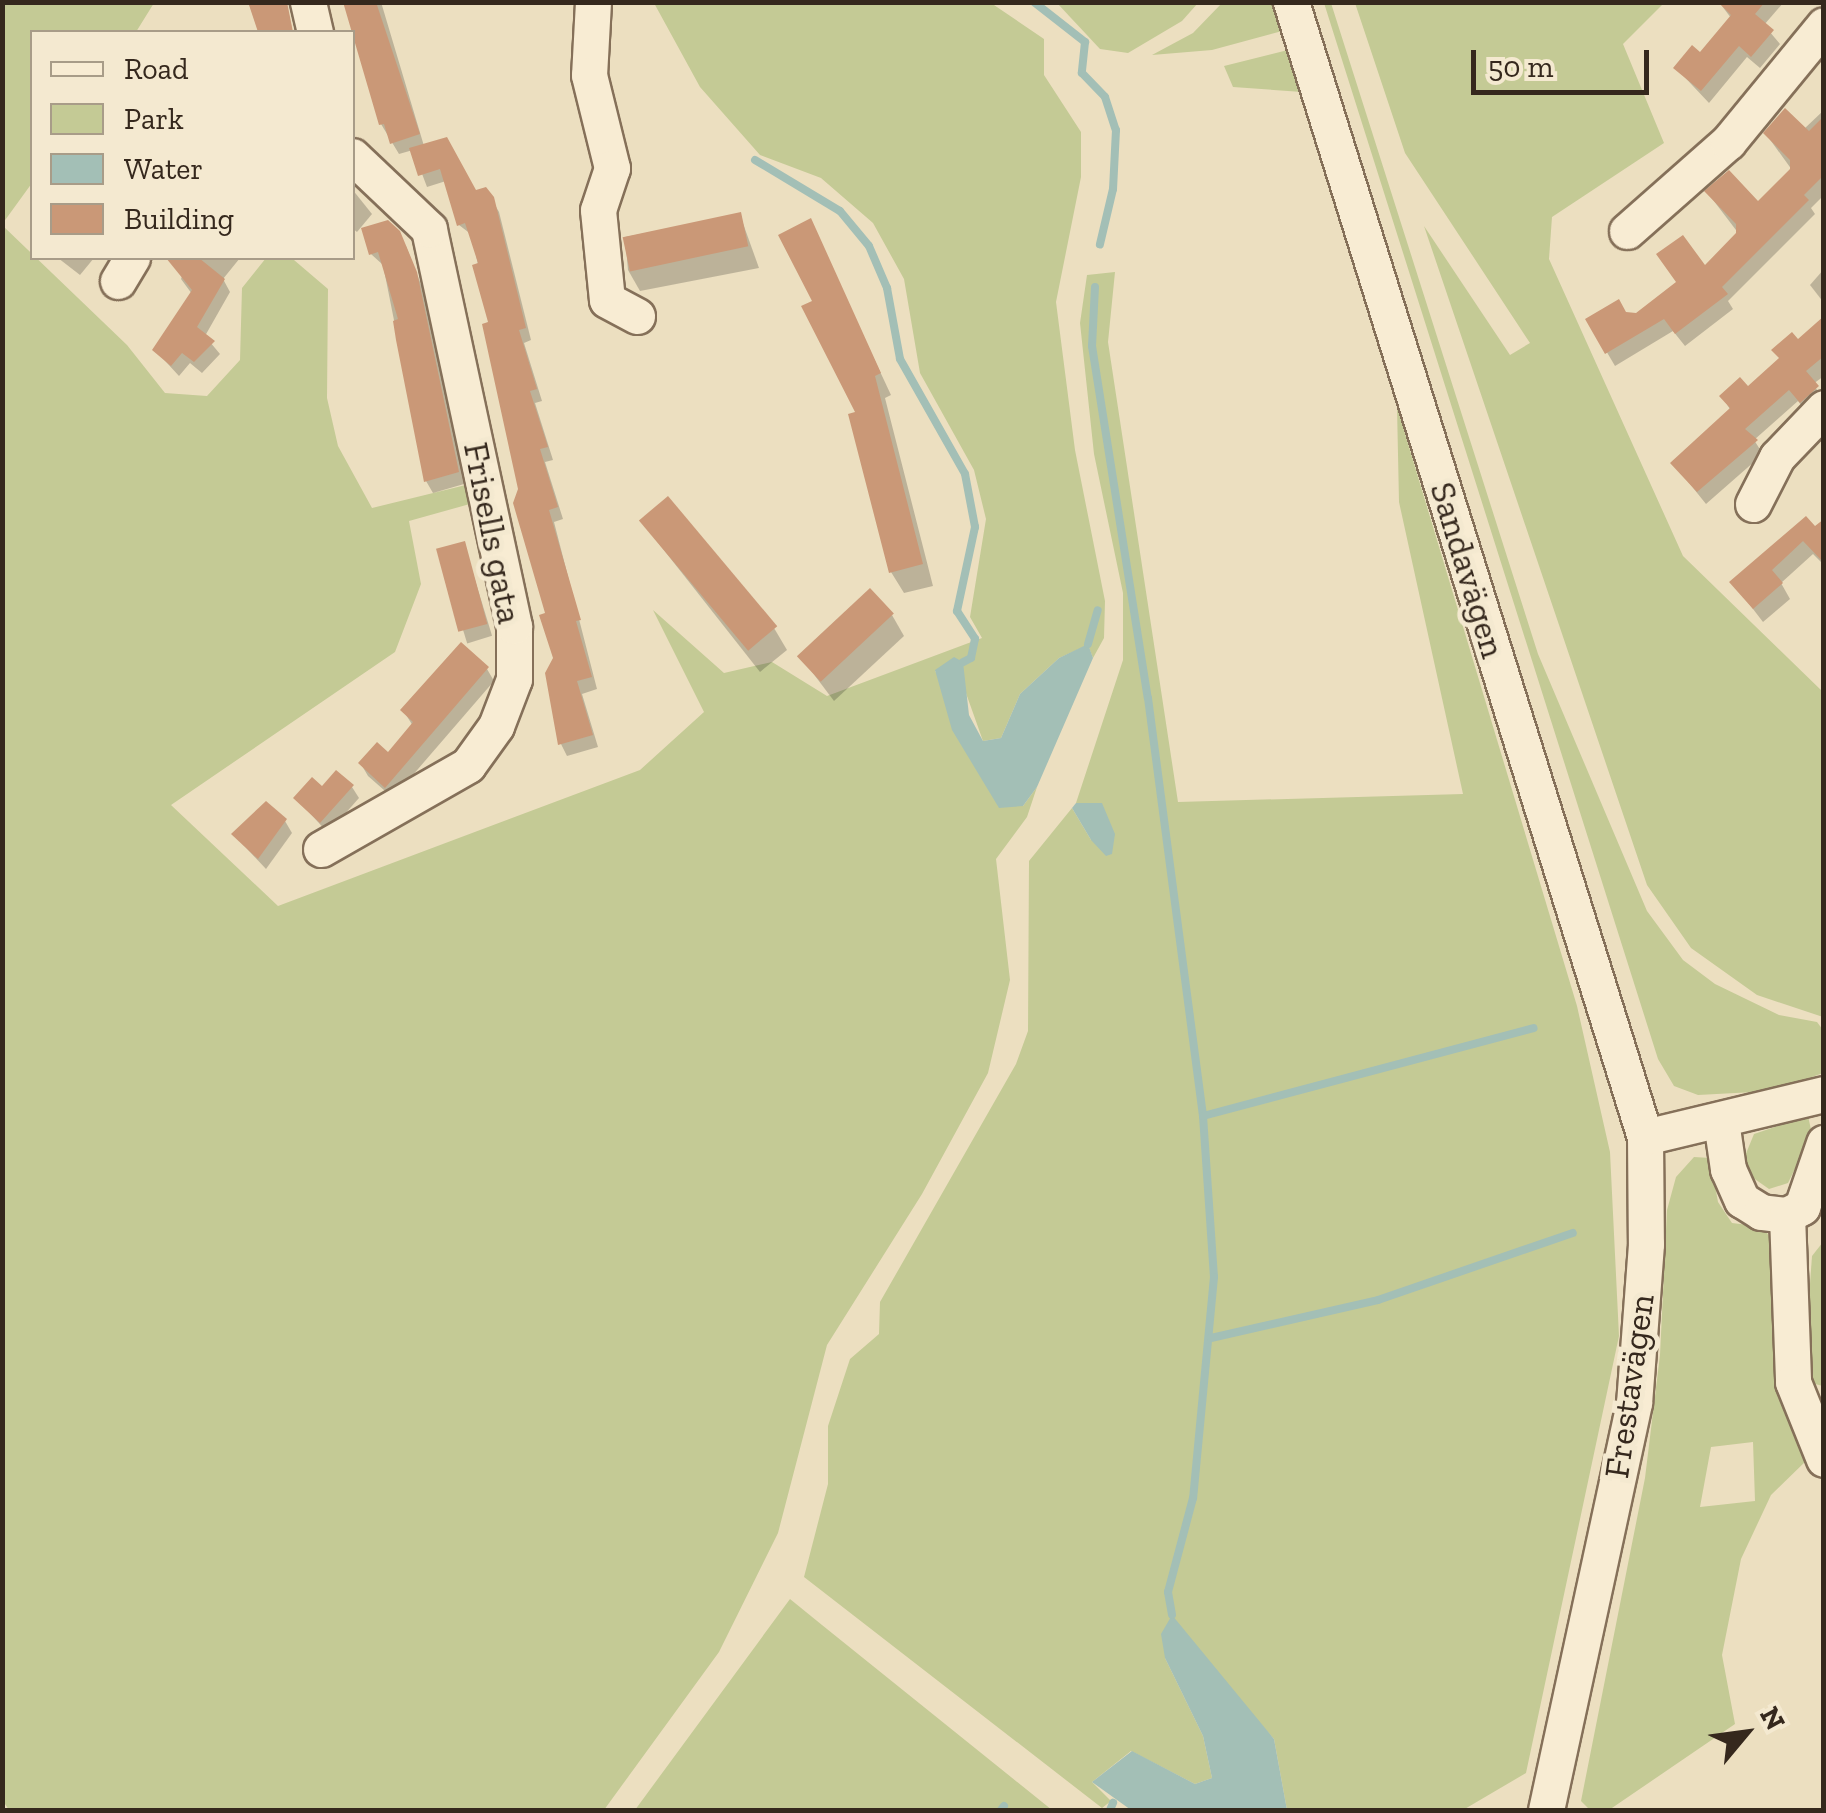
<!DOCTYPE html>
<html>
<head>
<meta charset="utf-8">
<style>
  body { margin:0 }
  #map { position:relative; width:1826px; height:1813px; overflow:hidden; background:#ecdfc0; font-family:"Zilla Slab",serif }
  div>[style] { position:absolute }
  .green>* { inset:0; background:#c4ca95 }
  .water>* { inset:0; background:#a3bfb6 }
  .shadow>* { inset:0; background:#0003; transform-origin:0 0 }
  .stream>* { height:8px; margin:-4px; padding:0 4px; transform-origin:4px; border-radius:4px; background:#a3bfb6 }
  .building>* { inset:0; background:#ca9877; transform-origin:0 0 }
  .roads { filter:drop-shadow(2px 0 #857059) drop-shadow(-2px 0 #857059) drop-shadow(0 2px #857059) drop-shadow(0 -2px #857059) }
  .minor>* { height:35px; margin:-17.5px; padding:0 17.5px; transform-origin:17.5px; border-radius:17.5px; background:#f8ecd3 }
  span { translate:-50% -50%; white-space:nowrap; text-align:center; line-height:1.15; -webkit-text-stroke:10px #f4e9d0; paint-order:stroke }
  .street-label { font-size:35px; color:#35281d }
  .frame { position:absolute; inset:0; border:5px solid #35281d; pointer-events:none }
  .legend { position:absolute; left:30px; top:30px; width:325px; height:230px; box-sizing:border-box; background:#f4e9d0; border:2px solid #a89c88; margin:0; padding:12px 18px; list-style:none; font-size:30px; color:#35281d }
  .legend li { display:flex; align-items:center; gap:20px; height:50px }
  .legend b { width:50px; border:2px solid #a89c88 }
  .north { position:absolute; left:1696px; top:1683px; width:100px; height:100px; -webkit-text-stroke:8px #f4e9d0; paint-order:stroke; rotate:61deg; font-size:28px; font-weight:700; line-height:40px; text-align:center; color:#35281d }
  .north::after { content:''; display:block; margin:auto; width:35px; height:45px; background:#35281d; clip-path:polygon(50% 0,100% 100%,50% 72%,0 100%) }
  .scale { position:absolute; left:1471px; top:50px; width:178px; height:45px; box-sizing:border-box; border:5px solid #35281d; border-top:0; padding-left:12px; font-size:30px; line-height:35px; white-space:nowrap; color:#35281d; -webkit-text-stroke:8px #f4e9d0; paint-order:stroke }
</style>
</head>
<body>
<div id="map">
  <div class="green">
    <i style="clip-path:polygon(3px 2px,154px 3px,136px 32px,32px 32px,32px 183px,3px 223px)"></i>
    <i style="clip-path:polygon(654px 3px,991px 3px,1044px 39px,1044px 75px,1081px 132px,1081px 177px,1056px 302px,1075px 450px,1105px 601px,1104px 638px,1093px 658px,1088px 645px,1059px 658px,1020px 694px,1001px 738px,983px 741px,962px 682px,935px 671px,1023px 806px,1037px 787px,1027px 817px,996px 859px,1010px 980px,988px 1073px,922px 1194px,827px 1345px,778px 1533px,719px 1652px,604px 1810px,9px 1810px,3px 1801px,2px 225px,127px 345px,165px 393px,207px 396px,240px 360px,242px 288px,266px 258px,294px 260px,328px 289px,327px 398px,338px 446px,372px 508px,474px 483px,477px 502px,409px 521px,421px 584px,395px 652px,171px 805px,278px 906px,640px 770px,704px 712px,653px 610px,724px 673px,772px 662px,827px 696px,982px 638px,970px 617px,986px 519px,974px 470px,920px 373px,904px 279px,873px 223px,821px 178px,760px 155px,700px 87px)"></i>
    <i style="clip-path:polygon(1057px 3px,1198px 3px,1182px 21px,1128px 53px,1100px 49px)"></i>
    <i style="clip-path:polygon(1222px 3px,1277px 3px,1286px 30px,1212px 50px,1152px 55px,1193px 33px)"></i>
    <i style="clip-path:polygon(1324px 3px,1331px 3px,1538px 654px,1647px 911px,1683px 960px,1715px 984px,1779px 1015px,1817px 1022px,1823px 1030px,1823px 1073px,1773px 1091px,1698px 1095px,1674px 1086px,1658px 1059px)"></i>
    <i style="clip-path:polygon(1355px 3px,1664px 3px,1623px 44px,1664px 143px,1552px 217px,1549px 259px,1683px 556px,1823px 692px,1823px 1017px,1757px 995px,1691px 948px,1647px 885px,1424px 226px,1510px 355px,1530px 343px,1405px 153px)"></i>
    <i style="clip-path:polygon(1288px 50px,1302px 92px,1233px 87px,1224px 66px)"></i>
    <i style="clip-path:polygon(1115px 272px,1108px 342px,1178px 802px,1463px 794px,1399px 502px,1397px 407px,1577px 1006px,1610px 1152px,1619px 1336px,1526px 1773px,1463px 1810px,1287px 1810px,1274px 1739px,1236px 1696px,1165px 1658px,1203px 1736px,1212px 1778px,1195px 1784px,1131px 1751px,1092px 1782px,1111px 1801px,1102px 1808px,804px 1577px,828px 1484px,828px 1426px,850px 1359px,879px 1334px,880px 1302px,1016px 1064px,1028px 1031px,1029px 861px,1072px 808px,1091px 840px,1102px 803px,1076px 803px,1123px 660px,1123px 593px,1094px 454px,1080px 323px,1087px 275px)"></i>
    <i style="clip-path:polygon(1808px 1116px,1812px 1134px,1788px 1183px,1769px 1189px,1749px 1175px,1745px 1156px,1754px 1134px)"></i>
    <i style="clip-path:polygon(evenodd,1694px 1157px,1710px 1158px,1718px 1202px,1732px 1223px,1764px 1227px,1776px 1250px,1809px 1458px,1771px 1495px,1741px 1559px,1722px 1655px,1735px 1724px,1609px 1810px,1590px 1810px,1581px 1801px,1645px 1478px,1660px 1355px,1667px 1210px,1676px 1177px,1694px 1157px,1753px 1442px,1755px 1501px,1700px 1507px,1711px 1447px,1753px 1442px)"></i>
    <i style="clip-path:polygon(1823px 1242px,1823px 1386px,1803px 1381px,1812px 1256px)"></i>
    <i style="clip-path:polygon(790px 1599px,822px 1625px,1052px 1810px,635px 1810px)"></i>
  </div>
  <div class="water">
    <i style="clip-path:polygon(1088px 644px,1093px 658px,1037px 787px,1023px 806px,999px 808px,952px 730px,935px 670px,954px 657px,963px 662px,969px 715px,983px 741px,1001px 738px,1020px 694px,1059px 658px)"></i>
    <i style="clip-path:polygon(1076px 803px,1102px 803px,1115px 834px,1112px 854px,1106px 856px,1091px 840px,1072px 808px)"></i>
    <i style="clip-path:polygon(1172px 1615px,1274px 1739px,1287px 1810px,1131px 1810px,1092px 1782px,1132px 1751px,1195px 1784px,1212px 1778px,1203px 1736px,1165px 1658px,1161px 1634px)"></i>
  </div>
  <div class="shadow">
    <i style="clip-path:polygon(346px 2px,381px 2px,424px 146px,475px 193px,491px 198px,499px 212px,531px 340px,524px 343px,542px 401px,535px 403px,553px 460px,545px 462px,563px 519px,554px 522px,597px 689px,582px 694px,598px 747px,567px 756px,561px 744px,548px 673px,555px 659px,548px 615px,472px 235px,459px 225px,446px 181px,427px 187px,413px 150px,399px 154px,381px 124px)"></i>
    <i style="clip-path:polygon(1719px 2px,1784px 2px,1764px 25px,1780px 44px,1760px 68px,1747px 57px,1709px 103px,1676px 68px,1700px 55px,1731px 18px)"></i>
    <i style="clip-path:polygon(1824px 110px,1824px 195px,1811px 208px,1815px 214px,1728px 301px,1733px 309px,1685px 346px,1673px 331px,1615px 366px,1588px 320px,1636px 315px,1705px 268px,1739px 234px,1707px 192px,1758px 204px,1792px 170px,1766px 134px,1804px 129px)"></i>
    <i style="clip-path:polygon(352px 189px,372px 214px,357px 232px,352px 228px)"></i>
    <i style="clip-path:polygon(740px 215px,759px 268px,640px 291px,628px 270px,625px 237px)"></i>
    <i style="clip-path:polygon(810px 222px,891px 395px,885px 398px,933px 586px,904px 593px,891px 572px,859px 414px,815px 302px)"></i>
    <i style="clip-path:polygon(364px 229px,406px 246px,422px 287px,464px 484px,433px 493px,426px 481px,383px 265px,371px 254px)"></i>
    <i style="clip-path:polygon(58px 258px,94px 258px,80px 275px)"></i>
    <i style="clip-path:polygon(189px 258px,240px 258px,223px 279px,230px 292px,205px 336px,220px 354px,202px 373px,190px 363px,179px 376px,155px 350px,192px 294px,181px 279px)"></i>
    <i style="clip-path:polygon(1824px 269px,1824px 303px,1810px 285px)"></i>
    <i style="clip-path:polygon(1824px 319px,1824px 376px,1813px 384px,1824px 400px,1808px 414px,1798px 401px,1754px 440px,1763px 454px,1706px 504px,1673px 463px,1731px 411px,1722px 396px,1748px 390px)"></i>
    <i style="clip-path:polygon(641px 521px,774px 628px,787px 650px,760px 672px)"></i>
    <i style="clip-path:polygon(1824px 522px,1824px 565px,1813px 554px,1781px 583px,1790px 599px,1763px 622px,1733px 583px)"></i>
    <i style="left:464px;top:544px;width:96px;height:26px;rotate:73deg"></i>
    <i style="clip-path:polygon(892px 615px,904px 636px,834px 701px,800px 656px)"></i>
    <i style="clip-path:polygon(487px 669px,494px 681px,393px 798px,368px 776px,361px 764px,388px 756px,413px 726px,403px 710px)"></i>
    <i style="clip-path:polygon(352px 787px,359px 798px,328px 833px,296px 798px)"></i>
    <i style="clip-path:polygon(285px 821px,292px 833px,266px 869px,234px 835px)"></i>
  </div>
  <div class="stream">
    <i style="left:1034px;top:2px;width:65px;rotate:38.1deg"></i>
    <i style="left:1085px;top:42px;width:31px;rotate:96deg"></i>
    <i style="left:1082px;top:73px;width:33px;rotate:46deg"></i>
    <i style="left:1105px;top:97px;width:35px;rotate:72deg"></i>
    <i style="left:1116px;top:130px;width:59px;rotate:92.9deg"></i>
    <i style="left:1113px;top:189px;width:57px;rotate:103.3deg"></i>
    <i style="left:755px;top:160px;width:99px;rotate:31deg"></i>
    <i style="left:840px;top:211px;width:45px;rotate:50.4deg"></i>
    <i style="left:869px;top:246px;width:46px;rotate:66.8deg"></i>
    <i style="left:887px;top:288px;width:72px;rotate:79.6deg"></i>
    <i style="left:900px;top:359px;width:132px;rotate:60.5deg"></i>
    <i style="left:965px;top:474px;width:54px;rotate:79.3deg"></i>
    <i style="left:975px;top:527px;width:86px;rotate:102.1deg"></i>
    <i style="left:957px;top:611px;width:33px;rotate:57deg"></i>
    <i style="left:975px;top:639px;width:19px;rotate:102deg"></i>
    <i style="left:971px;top:658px;width:9px;rotate:153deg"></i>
    <i style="left:1095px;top:287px;width:59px;rotate:92.9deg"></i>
    <i style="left:1092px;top:346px;width:356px;rotate:81deg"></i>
    <i style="left:1148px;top:698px;width:422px;rotate:82.5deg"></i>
    <i style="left:1203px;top:1116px;width:161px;rotate:86.1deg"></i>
    <i style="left:1214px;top:1277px;width:222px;rotate:95.4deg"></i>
    <i style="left:1193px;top:1498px;width:97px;rotate:104.9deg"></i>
    <i style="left:1168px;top:1592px;width:23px;rotate:80deg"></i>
    <i style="left:1088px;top:644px;width:35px;rotate:-74deg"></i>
    <i style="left:1203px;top:1116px;width:342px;rotate:-14.9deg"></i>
    <i style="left:1211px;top:1338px;width:171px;rotate:-12.8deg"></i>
    <i style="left:1378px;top:1300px;width:206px;rotate:-19deg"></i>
    <i style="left:1001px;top:1810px;width:5px;rotate:-53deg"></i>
    <i style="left:1110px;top:1810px;width:8px;rotate:-67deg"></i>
  </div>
  <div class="building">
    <i style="clip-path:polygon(248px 2px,287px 2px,293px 32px,258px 32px)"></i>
    <i style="clip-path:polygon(343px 2px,376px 2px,420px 134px,390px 144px,384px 124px,379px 125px)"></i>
    <i style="clip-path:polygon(1718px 2px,1765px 2px,1755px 14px,1774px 30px,1751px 57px,1739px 46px,1701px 91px,1673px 68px,1692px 45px,1700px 52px,1731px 15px)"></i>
    <i style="clip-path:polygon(1785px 108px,1809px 131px,1824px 116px,1824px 175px,1804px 195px,1809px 200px,1722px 287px,1728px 294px,1675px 334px,1664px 319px,1605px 354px,1585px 319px,1619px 299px,1626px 312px,1636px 313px,1676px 282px,1656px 254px,1683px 235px,1705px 265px,1736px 233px,1736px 224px,1704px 191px,1729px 170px,1758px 201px,1790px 169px,1790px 160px,1763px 133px)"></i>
    <i style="clip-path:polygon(447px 137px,476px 190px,486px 187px,494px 197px,526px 328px,519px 330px,537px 389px,530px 391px,548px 447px,540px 449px,558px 507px,549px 510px,581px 620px,576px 621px,592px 677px,577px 681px,593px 735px,558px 745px,545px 673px,553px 658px,539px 615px,545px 613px,513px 503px,518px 489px,482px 324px,488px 322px,472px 265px,478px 263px,465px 223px,457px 226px,440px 169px,418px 176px,409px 148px)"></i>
    <i style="left:741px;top:212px;width:35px;height:121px;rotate:78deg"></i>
    <i style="clip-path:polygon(811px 218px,881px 373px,875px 376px,923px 564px,889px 573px,848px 414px,855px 412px,801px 306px,812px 301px,778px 235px)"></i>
    <i style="clip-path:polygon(388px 220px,400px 231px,417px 272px,459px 472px,424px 482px,396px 340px,393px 321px,398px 319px,378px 252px,369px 255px,361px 228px)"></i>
    <i style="clip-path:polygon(166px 258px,199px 258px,225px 279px,197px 327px,215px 341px,194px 362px,182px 353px,171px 366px,152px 350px,192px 290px)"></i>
    <i style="clip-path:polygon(1824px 316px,1824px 356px,1806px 371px,1819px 386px,1800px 403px,1789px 390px,1745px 429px,1758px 440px,1697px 492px,1670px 463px,1730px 408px,1719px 396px,1740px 377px,1748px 386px,1779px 358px,1771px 350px,1792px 332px,1798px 339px)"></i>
    <i style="left:668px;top:496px;width:170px;height:38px;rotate:50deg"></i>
    <i style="clip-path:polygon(1806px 516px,1815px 526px,1824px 519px,1824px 563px,1803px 541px,1772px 570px,1783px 583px,1753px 609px,1729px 582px)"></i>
    <i style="left:465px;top:541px;width:86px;height:30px;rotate:75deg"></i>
    <i style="left:870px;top:588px;width:35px;height:100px;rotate:47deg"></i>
    <i style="clip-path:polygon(461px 642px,489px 667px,385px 788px,358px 763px,377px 742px,388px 752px,413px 722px,400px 710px)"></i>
    <i style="clip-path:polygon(336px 770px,354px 785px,320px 823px,293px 798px,312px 777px,322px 786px)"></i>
    <i style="clip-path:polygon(266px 801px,287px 819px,258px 859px,231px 834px)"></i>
  </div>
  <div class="roads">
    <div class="minor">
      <i style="left:308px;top:2px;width:31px;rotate:77deg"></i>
      <i style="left:593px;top:2px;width:73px;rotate:93.1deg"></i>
      <i style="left:589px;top:75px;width:96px;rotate:76.1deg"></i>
      <i style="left:612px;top:168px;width:44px;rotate:108.4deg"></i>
      <i style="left:598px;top:210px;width:90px;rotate:84.3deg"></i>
      <i style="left:607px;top:300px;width:34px;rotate:28deg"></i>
      <i style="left:1291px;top:2px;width:1189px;rotate:72.68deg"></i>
      <i style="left:1645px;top:1137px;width:107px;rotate:89.5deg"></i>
      <i style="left:1646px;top:1244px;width:159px;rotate:94.3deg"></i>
      <i style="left:1634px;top:1403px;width:416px;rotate:102.2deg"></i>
      <i style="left:1627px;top:231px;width:135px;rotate:-41.4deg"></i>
      <i style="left:1728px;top:142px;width:151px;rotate:-50.6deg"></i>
      <i style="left:118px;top:281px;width:27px;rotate:-59deg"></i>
      <i style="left:1753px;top:504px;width:53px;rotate:-62.9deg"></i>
      <i style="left:1777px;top:457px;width:68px;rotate:-46.2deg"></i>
      <i style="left:321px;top:849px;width:169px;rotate:-29.7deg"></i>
      <i style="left:468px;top:765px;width:48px;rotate:-54.3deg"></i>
      <i style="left:496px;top:726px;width:50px;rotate:-69deg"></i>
      <i style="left:514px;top:679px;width:53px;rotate:-90deg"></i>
      <i style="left:514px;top:626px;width:406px;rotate:-102.1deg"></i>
      <i style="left:429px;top:229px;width:106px;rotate:-136.5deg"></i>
      <i style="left:1721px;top:1121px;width:49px;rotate:81.7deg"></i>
      <i style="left:1728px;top:1169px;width:34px;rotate:66deg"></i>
      <i style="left:1742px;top:1200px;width:22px;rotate:32deg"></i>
      <i style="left:1761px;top:1212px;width:26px;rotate:7deg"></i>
      <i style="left:1787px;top:1215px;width:17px;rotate:-28deg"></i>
      <i style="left:1802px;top:1207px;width:68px;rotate:-71deg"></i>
      <i style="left:1645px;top:1137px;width:184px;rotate:-13.5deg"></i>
      <i style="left:1787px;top:1215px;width:167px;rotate:87.9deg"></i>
      <i style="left:1793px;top:1382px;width:83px;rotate:68.1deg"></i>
    </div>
  </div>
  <div class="street-label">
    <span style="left:493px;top:533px;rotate:79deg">Frisells gata</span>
    <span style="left:1468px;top:570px;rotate:73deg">Sandavägen</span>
    <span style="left:1629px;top:1386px;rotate:-82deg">Frestavägen</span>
  </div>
  <div class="frame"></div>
  <ul class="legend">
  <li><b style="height:12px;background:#f8ecd3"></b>Road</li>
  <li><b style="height:28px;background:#c4ca95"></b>Park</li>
  <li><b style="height:28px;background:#a3bfb6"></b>Water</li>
  <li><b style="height:28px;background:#ca9877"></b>Building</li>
  </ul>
  <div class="north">N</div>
  <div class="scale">50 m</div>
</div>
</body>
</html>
